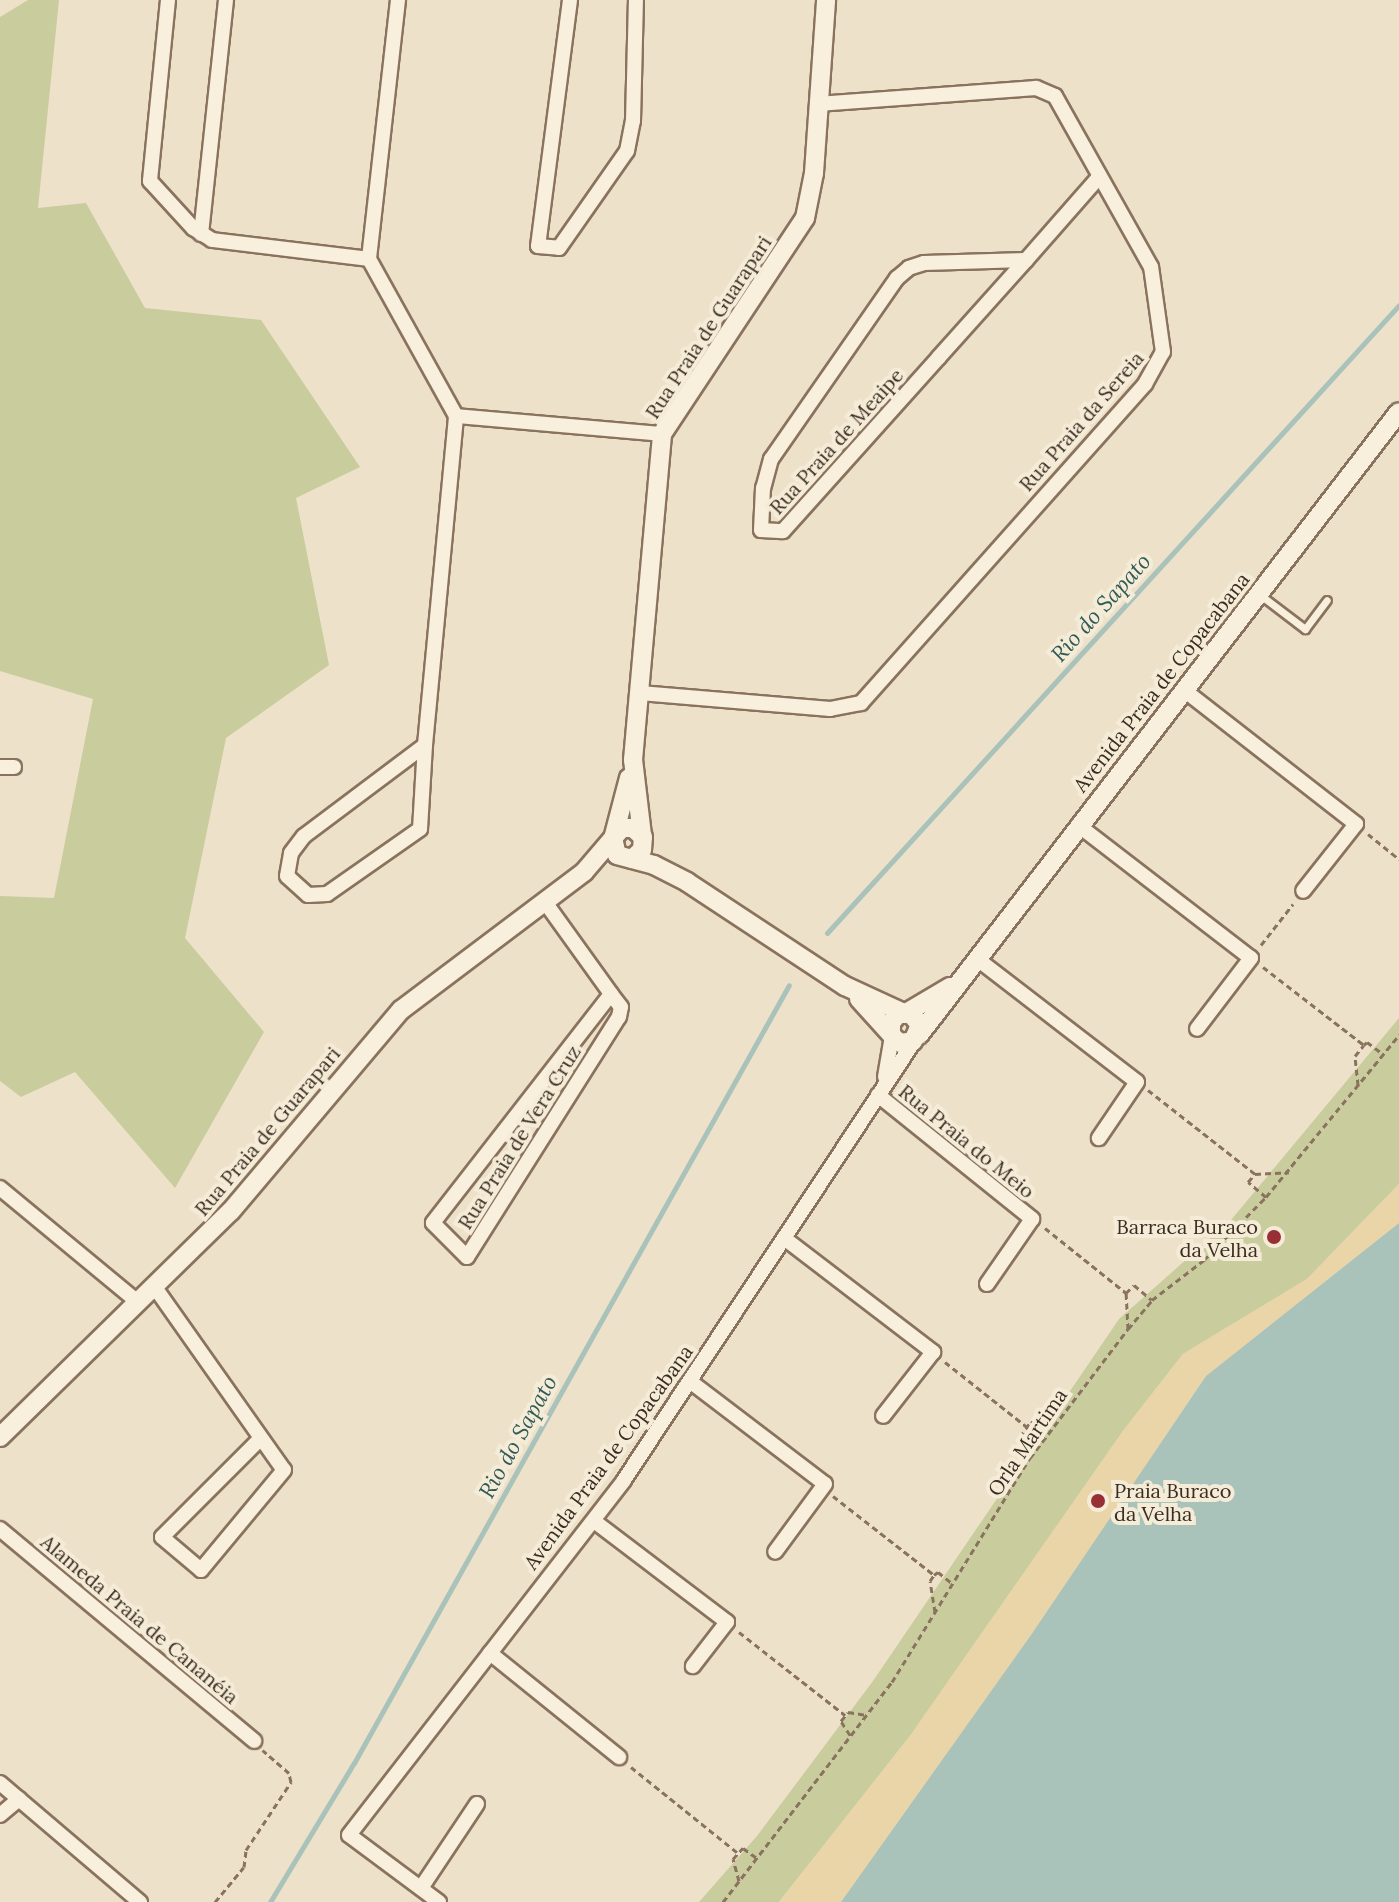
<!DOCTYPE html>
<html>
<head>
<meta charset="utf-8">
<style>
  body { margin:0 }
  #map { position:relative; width:1399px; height:1902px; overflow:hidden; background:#eee1c9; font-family:Lora,serif }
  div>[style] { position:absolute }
  .green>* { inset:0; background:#c9cc9c }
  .sand>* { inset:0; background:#e9d5a7 }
  .water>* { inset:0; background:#a9c2ba }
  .stream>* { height:5px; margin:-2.5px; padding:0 2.5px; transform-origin:2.5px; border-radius:2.5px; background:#a9c2ba }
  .path>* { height:3px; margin-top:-1.5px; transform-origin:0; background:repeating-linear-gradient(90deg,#8a735e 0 6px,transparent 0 10px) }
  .roads { filter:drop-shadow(2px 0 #8a735e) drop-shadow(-2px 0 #8a735e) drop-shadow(0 2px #8a735e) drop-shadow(0 -2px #8a735e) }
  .service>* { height:7px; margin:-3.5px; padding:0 3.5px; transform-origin:3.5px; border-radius:3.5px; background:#f8efdc }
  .minor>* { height:14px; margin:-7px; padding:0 7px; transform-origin:7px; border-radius:7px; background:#f8efdc }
  .tertiary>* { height:18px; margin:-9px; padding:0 9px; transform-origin:9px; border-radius:9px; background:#f8efdc }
  .dots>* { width:22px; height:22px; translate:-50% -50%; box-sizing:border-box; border:4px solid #f5ecd8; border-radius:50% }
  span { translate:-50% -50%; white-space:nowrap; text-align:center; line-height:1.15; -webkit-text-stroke:8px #f5ecd8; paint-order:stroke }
  .street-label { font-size:20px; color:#3b2c21 }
  .poi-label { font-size:20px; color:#3b2c21 }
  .right { translate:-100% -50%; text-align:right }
  .left { translate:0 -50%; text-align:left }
  .water-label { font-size:22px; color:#315a56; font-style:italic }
</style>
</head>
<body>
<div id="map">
  <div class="green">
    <i style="clip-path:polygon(28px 0,59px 0,38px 208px,86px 203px,145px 308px,261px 320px,360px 467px,296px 498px,329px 665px,226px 738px,185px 938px,264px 1032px,175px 1188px,75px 1072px,21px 1097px,0 1081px,0 896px,54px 898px,93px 699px,0 671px,0 17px)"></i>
    <i style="clip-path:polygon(1399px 1018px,1399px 1184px,1307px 1279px,1183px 1354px,1123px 1431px,910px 1736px,779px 1902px,699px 1902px,757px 1836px,873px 1681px,1119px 1319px,1231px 1220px)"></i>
  </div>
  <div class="sand">
    <i style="clip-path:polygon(1399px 1184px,1399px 1223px,1206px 1376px,1031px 1635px,841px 1902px,779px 1902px,910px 1736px,1123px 1431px,1183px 1354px,1307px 1279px)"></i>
  </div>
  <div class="water">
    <i style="clip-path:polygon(1399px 1223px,1399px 1902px,841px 1902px,1031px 1635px,1206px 1376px)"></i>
  </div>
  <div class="stream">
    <i style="left:827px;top:933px;width:849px;rotate:-47.67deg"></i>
    <i style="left:270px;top:1902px;width:162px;rotate:-58.9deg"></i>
    <i style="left:354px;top:1763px;width:891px;rotate:-60.79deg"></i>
  </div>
  <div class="path">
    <i style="left:1368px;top:834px;width:40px;rotate:39deg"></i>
    <i style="left:1261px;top:945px;width:52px;rotate:-52deg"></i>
    <i style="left:1263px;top:967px;width:128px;rotate:37.7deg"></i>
    <i style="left:1358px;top:1085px;width:29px;rotate:-96deg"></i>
    <i style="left:1355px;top:1056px;width:14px;rotate:-51deg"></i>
    <i style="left:1364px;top:1045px;width:4px;rotate:-45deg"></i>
    <i style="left:1367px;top:1042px;width:20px;rotate:37deg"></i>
    <i style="left:1148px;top:1090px;width:136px;rotate:38.1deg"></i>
    <i style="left:1266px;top:1197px;width:23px;rotate:-140deg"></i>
    <i style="left:1248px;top:1182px;width:11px;rotate:-49deg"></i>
    <i style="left:1255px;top:1174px;width:34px;rotate:-3deg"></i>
    <i style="left:1045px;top:1228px;width:104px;rotate:38.7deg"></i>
    <i style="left:1128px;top:1329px;width:36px;rotate:-93deg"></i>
    <i style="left:1126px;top:1293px;width:11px;rotate:-45deg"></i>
    <i style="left:1134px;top:1285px;width:23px;rotate:40deg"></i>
    <i style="left:945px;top:1362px;width:105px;rotate:38.4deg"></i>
    <i style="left:1030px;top:1458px;width:23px;rotate:-115deg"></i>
    <i style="left:1020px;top:1437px;width:19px;rotate:-55deg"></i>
    <i style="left:1031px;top:1421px;width:20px;rotate:33deg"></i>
    <i style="left:833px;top:1496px;width:128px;rotate:38deg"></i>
    <i style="left:935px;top:1612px;width:31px;rotate:-99deg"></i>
    <i style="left:930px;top:1581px;width:7px;rotate:-56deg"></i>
    <i style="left:934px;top:1575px;width:5px;rotate:-37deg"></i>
    <i style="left:938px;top:1572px;width:19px;rotate:39deg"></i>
    <i style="left:739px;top:1632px;width:135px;rotate:38.1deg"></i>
    <i style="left:850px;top:1735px;width:17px;rotate:-123deg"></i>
    <i style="left:841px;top:1721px;width:11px;rotate:-52deg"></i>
    <i style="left:848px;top:1712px;width:19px;rotate:9deg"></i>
    <i style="left:631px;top:1767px;width:137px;rotate:38.8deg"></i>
    <i style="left:739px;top:1881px;width:23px;rotate:-105deg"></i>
    <i style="left:733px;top:1859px;width:15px;rotate:-48deg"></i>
    <i style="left:743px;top:1848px;width:17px;rotate:36deg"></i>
    <i style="left:215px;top:1902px;width:45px;rotate:-50.4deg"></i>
    <i style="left:244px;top:1867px;width:17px;rotate:-83deg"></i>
    <i style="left:246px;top:1850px;width:82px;rotate:-56.5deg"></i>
    <i style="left:291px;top:1782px;width:9px;rotate:-103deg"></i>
    <i style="left:289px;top:1773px;width:35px;rotate:-139deg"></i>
    <i style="left:723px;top:1902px;width:277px;rotate:-52.5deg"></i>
    <i style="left:892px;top:1682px;width:263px;rotate:-58.4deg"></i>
    <i style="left:1030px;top:1458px;width:162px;rotate:-52.8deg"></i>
    <i style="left:1128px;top:1329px;width:38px;rotate:-50deg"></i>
    <i style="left:1152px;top:1300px;width:66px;rotate:-37.6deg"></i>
    <i style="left:1204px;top:1260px;width:88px;rotate:-45.5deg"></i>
    <i style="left:1266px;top:1197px;width:210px;rotate:-50.6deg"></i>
  </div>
  <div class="roads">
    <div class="service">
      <i style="left:1259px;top:594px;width:58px;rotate:37.3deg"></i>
      <i style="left:1305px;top:629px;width:36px;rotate:-53deg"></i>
    </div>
    <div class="minor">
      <i style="left:168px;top:0;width:182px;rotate:95.7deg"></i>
      <i style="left:150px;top:181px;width:64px;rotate:47.5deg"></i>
      <i style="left:193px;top:228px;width:22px;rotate:32deg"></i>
      <i style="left:212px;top:240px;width:158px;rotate:6.9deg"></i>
      <i style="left:398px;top:0;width:261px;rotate:96.4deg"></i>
      <i style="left:369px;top:259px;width:179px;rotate:61deg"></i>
      <i style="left:456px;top:416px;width:207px;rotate:5deg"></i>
      <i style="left:570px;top:0;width:248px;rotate:97.4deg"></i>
      <i style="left:538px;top:246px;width:21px;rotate:5deg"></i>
      <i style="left:559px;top:248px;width:118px;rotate:-55deg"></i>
      <i style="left:627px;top:151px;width:31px;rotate:-79deg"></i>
      <i style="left:633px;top:121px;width:121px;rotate:-88.6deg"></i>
      <i style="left:201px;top:234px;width:235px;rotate:-83.9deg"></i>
      <i style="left:1026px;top:260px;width:102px;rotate:178.3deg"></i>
      <i style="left:924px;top:263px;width:16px;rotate:162deg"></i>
      <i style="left:909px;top:268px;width:16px;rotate:140deg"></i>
      <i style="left:897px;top:278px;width:221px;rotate:124.8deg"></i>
      <i style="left:771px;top:459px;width:30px;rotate:105deg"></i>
      <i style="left:763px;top:488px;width:42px;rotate:92.7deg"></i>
      <i style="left:761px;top:530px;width:22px;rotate:3deg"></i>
      <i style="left:783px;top:531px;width:234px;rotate:-48.1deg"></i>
      <i style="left:939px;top:357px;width:130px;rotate:-48.1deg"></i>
      <i style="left:1026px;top:260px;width:111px;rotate:-48.7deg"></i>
      <i style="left:1184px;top:690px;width:218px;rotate:37.9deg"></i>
      <i style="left:1356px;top:824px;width:85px;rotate:128.3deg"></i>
      <i style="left:640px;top:693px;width:191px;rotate:4.8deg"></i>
      <i style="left:830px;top:709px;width:32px;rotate:-11deg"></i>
      <i style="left:861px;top:703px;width:427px;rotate:-48.3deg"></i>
      <i style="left:1145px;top:384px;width:37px;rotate:-61deg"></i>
      <i style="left:1163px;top:352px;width:86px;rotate:-98deg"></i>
      <i style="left:1151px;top:267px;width:196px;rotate:-119.3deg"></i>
      <i style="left:1055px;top:96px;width:21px;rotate:-157deg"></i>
      <i style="left:1036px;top:88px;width:219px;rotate:175.8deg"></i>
      <i style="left:425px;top:745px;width:84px;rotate:93.4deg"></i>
      <i style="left:420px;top:829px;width:113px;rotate:145deg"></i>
      <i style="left:327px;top:894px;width:19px;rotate:177deg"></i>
      <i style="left:308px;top:895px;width:28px;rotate:-138deg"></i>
      <i style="left:287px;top:876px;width:23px;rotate:-80deg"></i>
      <i style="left:291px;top:853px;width:21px;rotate:-53deg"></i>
      <i style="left:304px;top:836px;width:151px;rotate:-36.9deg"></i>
      <i style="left:425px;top:745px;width:330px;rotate:-84.6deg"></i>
      <i style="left:0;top:767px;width:14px"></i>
      <i style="left:1078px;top:825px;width:218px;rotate:37.6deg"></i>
      <i style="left:1251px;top:958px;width:89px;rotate:127.3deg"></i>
      <i style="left:545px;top:902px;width:113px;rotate:54.3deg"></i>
      <i style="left:611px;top:994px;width:290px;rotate:127.9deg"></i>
      <i style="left:433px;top:1223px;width:48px;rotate:45deg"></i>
      <i style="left:467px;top:1257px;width:284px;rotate:-57.7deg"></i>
      <i style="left:619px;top:1017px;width:10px;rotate:-79deg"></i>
      <i style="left:621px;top:1007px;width:16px;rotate:-128deg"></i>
      <i style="left:976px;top:958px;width:203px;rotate:37.6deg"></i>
      <i style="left:1137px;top:1082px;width:68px;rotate:124.2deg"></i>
      <i style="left:885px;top:1077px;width:42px;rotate:-80.3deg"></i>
      <i style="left:878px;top:1095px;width:198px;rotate:38.8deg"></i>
      <i style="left:1032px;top:1219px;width:79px;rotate:124.7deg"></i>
      <i style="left:0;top:1188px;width:179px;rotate:39.6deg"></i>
      <i style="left:784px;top:1238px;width:188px;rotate:37.4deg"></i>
      <i style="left:933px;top:1352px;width:81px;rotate:128deg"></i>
      <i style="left:154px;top:1286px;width:225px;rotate:54.8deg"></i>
      <i style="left:284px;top:1470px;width:130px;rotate:129.7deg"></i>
      <i style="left:201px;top:1570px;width:51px;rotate:-139.8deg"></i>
      <i style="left:162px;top:1537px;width:139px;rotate:-45deg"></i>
      <i style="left:691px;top:1382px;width:168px;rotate:37.3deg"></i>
      <i style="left:825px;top:1484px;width:84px;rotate:126.3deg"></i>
      <i style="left:594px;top:1521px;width:167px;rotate:37.2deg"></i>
      <i style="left:727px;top:1622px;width:56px;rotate:127.7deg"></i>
      <i style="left:0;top:1529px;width:331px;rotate:39.8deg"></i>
      <i style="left:490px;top:1653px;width:166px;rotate:38.9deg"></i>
      <i style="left:0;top:1783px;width:184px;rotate:40.4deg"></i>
      <i style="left:0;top:1815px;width:25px;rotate:-40deg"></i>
      <i style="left:421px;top:1888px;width:101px;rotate:-56.3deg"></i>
      <i style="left:439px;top:1902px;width:112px;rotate:-143.3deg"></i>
      <i style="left:349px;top:1835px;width:449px;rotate:-52.2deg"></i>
      <i style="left:624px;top:1480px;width:531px;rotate:-56.52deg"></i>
    </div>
    <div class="tertiary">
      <i style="left:614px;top:835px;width:59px;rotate:-75.3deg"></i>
      <i style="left:642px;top:835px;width:76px;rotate:-96.8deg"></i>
      <i style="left:633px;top:760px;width:327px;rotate:-84.9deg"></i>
      <i style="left:662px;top:434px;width:259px;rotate:-56.5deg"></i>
      <i style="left:805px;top:218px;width:46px;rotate:-78.7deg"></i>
      <i style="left:814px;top:173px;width:173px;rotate:-86deg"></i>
      <i style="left:632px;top:859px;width:13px;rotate:-42deg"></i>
      <i style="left:642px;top:850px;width:13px;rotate:-86deg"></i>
      <i style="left:643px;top:837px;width:13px;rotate:-138deg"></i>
      <i style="left:633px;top:828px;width:11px;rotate:180deg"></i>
      <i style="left:622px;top:828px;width:13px;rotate:132deg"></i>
      <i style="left:613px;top:838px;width:17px;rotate:77deg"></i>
      <i style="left:617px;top:855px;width:38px;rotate:15deg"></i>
      <i style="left:654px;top:865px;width:37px;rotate:27deg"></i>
      <i style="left:687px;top:882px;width:189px;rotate:33.4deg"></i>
      <i style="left:845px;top:986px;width:65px;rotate:24.6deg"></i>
      <i style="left:859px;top:999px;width:55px;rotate:47.9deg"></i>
      <i style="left:896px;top:1040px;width:6px;rotate:31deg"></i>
      <i style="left:901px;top:1043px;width:12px;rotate:-9deg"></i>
      <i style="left:913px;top:1041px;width:17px;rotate:-66deg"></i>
      <i style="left:920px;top:1025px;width:14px;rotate:-129deg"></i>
      <i style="left:911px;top:1014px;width:13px;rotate:180deg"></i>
      <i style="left:898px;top:1014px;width:11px;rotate:128deg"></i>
      <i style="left:891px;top:1023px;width:11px;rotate:90deg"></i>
      <i style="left:906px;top:1013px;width:51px;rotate:-30.6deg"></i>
      <i style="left:919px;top:1035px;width:786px;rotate:-52.39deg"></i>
      <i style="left:0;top:1437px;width:323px;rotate:-44.4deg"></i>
      <i style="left:231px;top:1211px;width:263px;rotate:-49.8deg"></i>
      <i style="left:401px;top:1010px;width:229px;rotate:-37deg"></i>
      <i style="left:584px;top:872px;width:45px;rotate:-49.5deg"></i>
    </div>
  </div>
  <div class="dots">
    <i style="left:1274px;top:1237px;background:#982f34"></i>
    <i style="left:1098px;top:1501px;background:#982f34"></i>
  </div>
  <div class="street-label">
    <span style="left:708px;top:327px;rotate:-57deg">Rua Praia de Guarapari</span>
    <span style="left:1081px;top:421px;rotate:-49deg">Rua Praia da Sereia</span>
    <span style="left:836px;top:441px;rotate:-48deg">Rua Praia de Meaipe</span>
    <span style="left:1161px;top:682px;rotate:-52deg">Avenida Praia de Copacabana</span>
    <span style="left:267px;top:1131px;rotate:-50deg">Rua Praia de Guarapari</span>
    <span style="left:519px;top:1137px;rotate:-58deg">Rua Praia de Vera Cruz</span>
    <span style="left:967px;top:1141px;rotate:39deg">Rua Praia do Meio</span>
    <span style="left:1027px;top:1442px;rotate:-56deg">Orla Martima</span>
    <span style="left:608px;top:1457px;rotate:-54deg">Avenida Praia de Copacabana</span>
    <span style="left:140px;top:1619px;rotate:40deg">Alameda Praia de Cananéia</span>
  </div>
  <div class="poi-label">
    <span class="right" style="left:1258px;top:1238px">Barraca Buraco<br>da Velha</span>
    <span class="left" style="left:1114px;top:1502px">Praia Buraco<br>da Velha</span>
  </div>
  <div class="water-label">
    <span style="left:1101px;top:608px;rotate:-48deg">Rio do Sapato</span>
    <span style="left:518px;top:1437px;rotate:-61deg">Rio do Sapato</span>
  </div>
</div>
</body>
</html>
